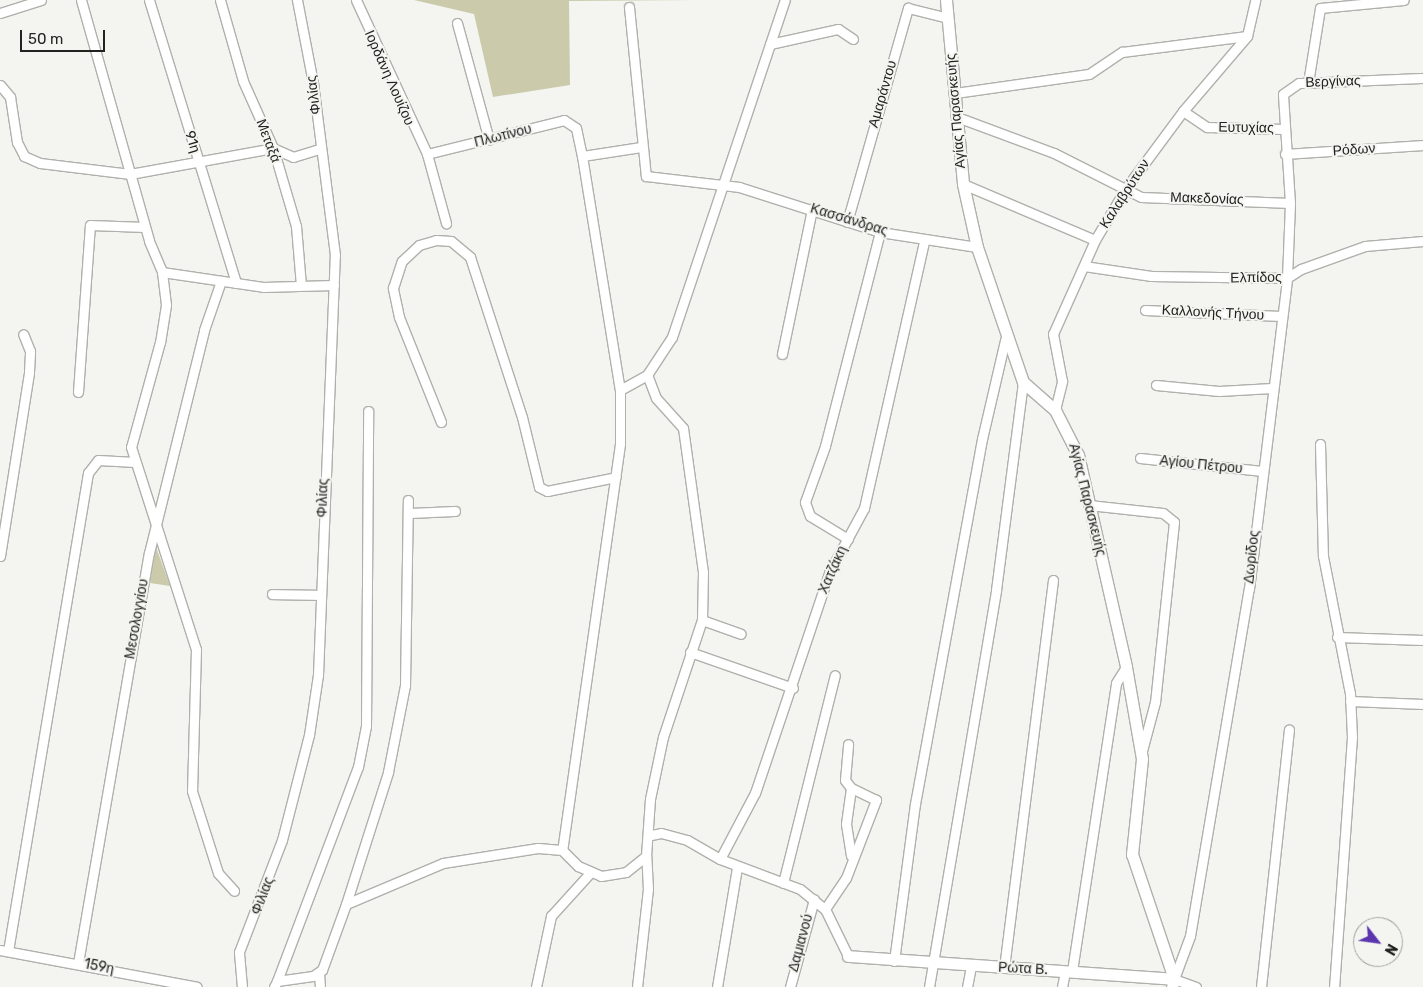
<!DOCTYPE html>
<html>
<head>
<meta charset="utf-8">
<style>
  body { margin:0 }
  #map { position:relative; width:1423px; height:987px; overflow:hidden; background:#f4f4f0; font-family:Rubik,sans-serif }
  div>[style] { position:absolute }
  .green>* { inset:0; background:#cbcbac }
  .roads { filter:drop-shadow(1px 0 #b0b0ac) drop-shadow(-1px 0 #b0b0ac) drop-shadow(0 1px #b0b0ac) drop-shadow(0 -1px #b0b0ac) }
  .minor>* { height:9px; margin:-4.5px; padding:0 4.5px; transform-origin:4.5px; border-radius:4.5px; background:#fff }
  .tertiary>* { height:11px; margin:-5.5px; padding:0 5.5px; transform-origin:5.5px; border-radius:5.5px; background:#fff }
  span { translate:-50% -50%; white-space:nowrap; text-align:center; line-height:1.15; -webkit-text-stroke:4px #f4f4f0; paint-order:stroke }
  .street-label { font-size:14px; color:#222220 }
  .north { position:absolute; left:1353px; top:917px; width:50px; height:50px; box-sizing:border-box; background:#f4f4f0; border:1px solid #a0a09d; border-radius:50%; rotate:120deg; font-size:14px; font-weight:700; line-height:20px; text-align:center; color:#222220 }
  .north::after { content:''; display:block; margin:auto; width:18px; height:22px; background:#5c36ae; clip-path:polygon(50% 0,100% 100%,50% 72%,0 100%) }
  .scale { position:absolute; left:20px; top:30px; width:85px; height:22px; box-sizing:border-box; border:2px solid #222220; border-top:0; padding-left:6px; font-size:15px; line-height:18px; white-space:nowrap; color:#222220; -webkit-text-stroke:4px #f4f4f0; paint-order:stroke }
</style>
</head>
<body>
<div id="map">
  <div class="green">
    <i style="clip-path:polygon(414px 0,694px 0,569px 1px,570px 85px,493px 97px,474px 14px)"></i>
    <i style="clip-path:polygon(156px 547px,170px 586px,150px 583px)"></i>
  </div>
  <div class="roads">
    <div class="minor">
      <i style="left:81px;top:0;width:250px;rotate:74.2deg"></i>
      <i style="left:149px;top:241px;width:34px;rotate:67deg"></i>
      <i style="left:162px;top:272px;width:33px;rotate:83deg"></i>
      <i style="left:166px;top:305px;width:37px;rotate:99deg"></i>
      <i style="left:160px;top:342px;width:109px;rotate:105.4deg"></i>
      <i style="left:131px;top:447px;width:212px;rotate:72.2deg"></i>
      <i style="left:196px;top:649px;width:142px;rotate:91.6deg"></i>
      <i style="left:192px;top:791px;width:86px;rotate:72.4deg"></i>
      <i style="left:218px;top:873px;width:24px;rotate:48deg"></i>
      <i style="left:149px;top:0;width:296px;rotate:72.9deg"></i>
      <i style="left:220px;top:0;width:84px;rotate:74.1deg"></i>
      <i style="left:243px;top:81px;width:73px;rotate:65.9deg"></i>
      <i style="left:273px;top:148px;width:81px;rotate:73.6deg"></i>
      <i style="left:296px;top:226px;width:59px;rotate:85.2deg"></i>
      <i style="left:356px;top:0;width:170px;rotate:65.2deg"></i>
      <i style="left:427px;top:154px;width:72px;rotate:74.6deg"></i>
      <i style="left:629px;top:7px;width:170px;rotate:84.3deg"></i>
      <i style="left:646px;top:176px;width:94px;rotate:6.7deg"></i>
      <i style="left:739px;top:187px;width:148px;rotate:17.7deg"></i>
      <i style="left:880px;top:232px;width:98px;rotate:8.8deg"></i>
      <i style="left:0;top:13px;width:43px;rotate:-17.6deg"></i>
      <i style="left:457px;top:23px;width:121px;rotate:74.7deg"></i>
      <i style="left:770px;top:44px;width:70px;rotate:-12.4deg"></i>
      <i style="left:838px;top:29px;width:18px;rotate:34deg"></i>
      <i style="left:1308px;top:83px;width:76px;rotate:-80.9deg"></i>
      <i style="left:1320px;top:8px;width:84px;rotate:-5.4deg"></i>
      <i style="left:0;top:85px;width:16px;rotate:50deg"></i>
      <i style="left:10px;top:97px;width:46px;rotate:81.2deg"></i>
      <i style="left:17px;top:142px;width:16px;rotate:63deg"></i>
      <i style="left:24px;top:156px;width:17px;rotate:24deg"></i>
      <i style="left:40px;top:163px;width:91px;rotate:7deg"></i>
      <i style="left:130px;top:174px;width:145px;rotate:-10.3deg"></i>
      <i style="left:273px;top:148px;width:22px;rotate:24deg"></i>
      <i style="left:293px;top:157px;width:28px;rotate:-17deg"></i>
      <i style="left:955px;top:93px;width:135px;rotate:-8.1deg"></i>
      <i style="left:1089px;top:74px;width:40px;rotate:-34deg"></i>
      <i style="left:1122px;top:52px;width:126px;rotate:-7.3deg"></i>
      <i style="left:1183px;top:111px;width:29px;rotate:34deg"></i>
      <i style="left:1207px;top:127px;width:77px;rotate:1.5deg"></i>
      <i style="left:957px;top:117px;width:103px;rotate:20.4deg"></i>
      <i style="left:1054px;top:153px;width:97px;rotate:26.8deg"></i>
      <i style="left:1141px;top:197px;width:149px;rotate:2.3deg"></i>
      <i style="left:427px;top:154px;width:141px;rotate:-13.9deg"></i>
      <i style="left:564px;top:120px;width:14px;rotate:34deg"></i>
      <i style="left:576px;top:128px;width:29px;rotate:78deg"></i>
      <i style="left:582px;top:156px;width:237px;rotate:80.8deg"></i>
      <i style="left:620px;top:390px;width:54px;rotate:90deg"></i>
      <i style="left:620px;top:444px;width:410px;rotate:98.1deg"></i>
      <i style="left:1285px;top:154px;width:138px;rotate:-3.7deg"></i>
      <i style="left:582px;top:156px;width:60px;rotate:-8.7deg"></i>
      <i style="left:963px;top:184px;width:143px;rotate:23deg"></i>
      <i style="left:847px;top:222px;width:223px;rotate:-74.1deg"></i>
      <i style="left:908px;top:8px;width:41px;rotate:14deg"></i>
      <i style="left:1084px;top:266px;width:68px;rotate:8.5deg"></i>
      <i style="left:1151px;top:276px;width:136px;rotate:0.8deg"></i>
      <i style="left:1287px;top:278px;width:17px;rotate:-33deg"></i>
      <i style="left:1301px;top:269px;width:68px;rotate:-19.8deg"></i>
      <i style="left:1365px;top:246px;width:58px;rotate:-4.9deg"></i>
      <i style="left:162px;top:272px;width:102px;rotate:8.4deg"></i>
      <i style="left:263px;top:287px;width:71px;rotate:-1.6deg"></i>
      <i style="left:1145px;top:310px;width:136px;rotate:2.5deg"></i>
      <i style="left:782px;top:354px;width:148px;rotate:-78.3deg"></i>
      <i style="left:1156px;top:385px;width:63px;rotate:5.4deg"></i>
      <i style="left:1219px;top:391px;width:53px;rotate:-3.2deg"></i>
      <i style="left:620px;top:390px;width:31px;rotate:-29deg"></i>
      <i style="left:647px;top:375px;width:45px;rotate:-56.7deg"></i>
      <i style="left:672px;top:337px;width:355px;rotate:-71.5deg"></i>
      <i style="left:78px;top:392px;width:167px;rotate:-85.9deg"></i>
      <i style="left:90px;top:225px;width:55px;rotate:2.1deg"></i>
      <i style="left:1055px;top:410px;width:30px;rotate:-76deg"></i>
      <i style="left:1062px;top:381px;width:48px;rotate:-100.8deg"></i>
      <i style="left:1053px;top:334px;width:103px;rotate:-65.9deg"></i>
      <i style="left:1095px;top:240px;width:61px;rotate:-59.2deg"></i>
      <i style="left:1126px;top:188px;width:96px;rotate:-53.5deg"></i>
      <i style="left:1183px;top:111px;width:99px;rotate:-49.5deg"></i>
      <i style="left:1247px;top:36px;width:37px;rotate:-77deg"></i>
      <i style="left:441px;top:422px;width:113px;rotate:-111.8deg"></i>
      <i style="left:399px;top:317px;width:30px;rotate:-102deg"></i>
      <i style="left:393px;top:288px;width:28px;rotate:-72deg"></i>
      <i style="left:402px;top:261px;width:23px;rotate:-43deg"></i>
      <i style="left:419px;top:245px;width:18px;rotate:-16deg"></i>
      <i style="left:436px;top:240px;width:15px;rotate:4deg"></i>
      <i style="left:451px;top:241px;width:25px;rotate:40deg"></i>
      <i style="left:470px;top:257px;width:168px;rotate:72deg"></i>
      <i style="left:522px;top:417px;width:72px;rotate:76.3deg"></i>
      <i style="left:539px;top:487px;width:9px;rotate:27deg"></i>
      <i style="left:547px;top:491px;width:70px;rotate:-11.5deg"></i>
      <i style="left:1320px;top:444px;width:112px;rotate:88.5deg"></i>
      <i style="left:1323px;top:556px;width:140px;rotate:78.9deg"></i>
      <i style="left:1350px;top:693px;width:44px;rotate:87.4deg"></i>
      <i style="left:1352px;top:737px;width:251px;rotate:94.1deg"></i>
      <i style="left:1140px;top:458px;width:123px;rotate:6.1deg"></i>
      <i style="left:1089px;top:505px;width:74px;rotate:6.2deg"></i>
      <i style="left:1163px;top:513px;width:14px;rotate:39deg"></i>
      <i style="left:1174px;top:522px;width:181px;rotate:96deg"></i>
      <i style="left:1155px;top:702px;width:51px;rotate:104.9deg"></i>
      <i style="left:409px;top:513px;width:46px;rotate:-2.5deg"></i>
      <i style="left:848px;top:539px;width:44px;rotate:-148.8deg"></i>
      <i style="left:810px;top:516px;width:15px;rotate:-110deg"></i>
      <i style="left:805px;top:502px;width:59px;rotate:-70.3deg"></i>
      <i style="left:825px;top:446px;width:221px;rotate:-75.6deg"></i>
      <i style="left:0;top:556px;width:186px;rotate:-81deg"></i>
      <i style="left:29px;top:372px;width:21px;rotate:-87deg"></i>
      <i style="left:30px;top:351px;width:18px;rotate:-112deg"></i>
      <i style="left:272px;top:594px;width:48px;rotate:1.2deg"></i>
      <i style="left:702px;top:620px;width:41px;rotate:19.7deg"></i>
      <i style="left:1337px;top:637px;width:86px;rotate:2deg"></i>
      <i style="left:690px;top:652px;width:109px;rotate:19.3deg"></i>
      <i style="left:1350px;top:701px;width:73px;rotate:2.4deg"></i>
      <i style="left:851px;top:788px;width:36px;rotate:98deg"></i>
      <i style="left:846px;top:824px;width:32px;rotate:81deg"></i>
      <i style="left:651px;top:835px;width:10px;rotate:-11deg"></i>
      <i style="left:661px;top:833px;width:27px;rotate:15deg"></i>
      <i style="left:687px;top:840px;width:38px;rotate:30deg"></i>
      <i style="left:720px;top:859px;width:85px;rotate:20.6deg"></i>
      <i style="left:800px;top:889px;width:32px;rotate:39deg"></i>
      <i style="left:825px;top:909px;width:52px;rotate:63.9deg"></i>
      <i style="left:720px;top:859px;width:75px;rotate:-62.1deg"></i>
      <i style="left:755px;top:793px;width:232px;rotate:-71.4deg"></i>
      <i style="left:829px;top:573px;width:74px;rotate:-61.7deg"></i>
      <i style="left:864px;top:508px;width:273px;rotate:-77.3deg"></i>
      <i style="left:783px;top:883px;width:214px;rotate:-76deg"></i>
      <i style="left:346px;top:904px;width:139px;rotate:-72.3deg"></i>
      <i style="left:388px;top:772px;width:89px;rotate:-78.9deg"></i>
      <i style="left:405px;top:685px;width:185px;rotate:-89.1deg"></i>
      <i style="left:825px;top:909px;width:37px;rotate:-56deg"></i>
      <i style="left:846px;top:878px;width:84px;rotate:-69deg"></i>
      <i style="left:876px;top:800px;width:28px;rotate:-154deg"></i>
      <i style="left:851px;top:788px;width:10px;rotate:-127deg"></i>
      <i style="left:845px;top:780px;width:36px;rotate:-85deg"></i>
      <i style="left:0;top:950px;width:200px;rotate:10.6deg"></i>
      <i style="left:8px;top:951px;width:485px;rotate:-80.5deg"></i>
      <i style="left:88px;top:473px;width:16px;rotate:-52deg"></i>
      <i style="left:98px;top:460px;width:37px;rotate:3deg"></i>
      <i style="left:894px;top:961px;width:158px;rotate:-82.4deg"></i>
      <i style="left:915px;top:804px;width:371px;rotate:-79.6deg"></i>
      <i style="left:982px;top:439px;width:102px;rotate:-76.9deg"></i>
      <i style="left:78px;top:963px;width:416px;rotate:-80.2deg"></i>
      <i style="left:149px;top:553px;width:230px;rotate:-76.1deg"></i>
      <i style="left:204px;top:330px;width:52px;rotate:-70.9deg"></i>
      <i style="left:1004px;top:968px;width:391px;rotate:-82.8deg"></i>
      <i style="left:1072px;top:971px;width:291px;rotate:-81.3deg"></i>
      <i style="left:1116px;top:683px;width:19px;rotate:-58deg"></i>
      <i style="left:319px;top:973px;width:14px;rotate:86deg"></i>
      <i style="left:277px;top:981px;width:229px;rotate:-69.3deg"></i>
      <i style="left:358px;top:767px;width:42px;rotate:-79deg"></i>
      <i style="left:366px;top:726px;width:315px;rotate:-89.6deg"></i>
      <i style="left:242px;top:987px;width:35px;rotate:-95deg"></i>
      <i style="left:239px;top:952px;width:120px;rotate:-69deg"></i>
      <i style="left:282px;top:840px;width:108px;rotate:-75.6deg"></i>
      <i style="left:309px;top:735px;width:61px;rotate:-81.5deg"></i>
      <i style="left:318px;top:675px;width:420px;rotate:-87.7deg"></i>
      <i style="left:335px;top:255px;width:173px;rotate:-97.3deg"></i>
      <i style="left:313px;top:83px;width:85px;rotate:-100.9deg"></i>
      <i style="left:274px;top:987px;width:7px;rotate:-63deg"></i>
      <i style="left:277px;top:981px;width:36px;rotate:-8deg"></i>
      <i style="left:313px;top:976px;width:11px;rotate:-34deg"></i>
      <i style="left:322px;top:970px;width:70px;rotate:-70deg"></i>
      <i style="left:346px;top:904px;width:105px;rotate:-22.9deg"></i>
      <i style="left:443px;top:863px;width:96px;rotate:-9deg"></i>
      <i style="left:538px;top:848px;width:24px;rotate:5deg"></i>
      <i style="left:562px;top:850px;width:23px;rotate:45deg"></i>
      <i style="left:578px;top:866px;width:25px;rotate:23deg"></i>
      <i style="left:601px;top:876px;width:25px;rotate:-9deg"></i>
      <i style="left:626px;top:872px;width:26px;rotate:-39deg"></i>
      <i style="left:646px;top:856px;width:57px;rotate:-86deg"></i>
      <i style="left:650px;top:799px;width:63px;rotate:-78.2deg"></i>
      <i style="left:663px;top:737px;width:123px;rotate:-71.6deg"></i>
      <i style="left:702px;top:620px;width:48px;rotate:-88.8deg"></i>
      <i style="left:703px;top:572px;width:145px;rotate:-97.9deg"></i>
      <i style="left:683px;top:428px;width:40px;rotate:-132deg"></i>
      <i style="left:656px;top:398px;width:25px;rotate:-111deg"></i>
      <i style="left:536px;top:987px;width:73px;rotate:-78.1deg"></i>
      <i style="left:551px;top:916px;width:58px;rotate:-47.8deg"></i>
      <i style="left:637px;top:987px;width:99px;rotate:-83.6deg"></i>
      <i style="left:648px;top:889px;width:33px;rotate:-93deg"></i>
      <i style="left:717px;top:987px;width:122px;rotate:-80.5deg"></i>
      <i style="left:790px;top:987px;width:91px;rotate:-74.7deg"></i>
      <i style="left:929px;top:987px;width:403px;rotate:-80.4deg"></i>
      <i style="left:996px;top:590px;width:210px;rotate:-82.6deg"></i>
      <i style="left:967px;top:987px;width:21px;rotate:-79deg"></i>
      <i style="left:1062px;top:987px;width:16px;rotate:-79deg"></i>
      <i style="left:1196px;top:987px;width:23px;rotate:-160deg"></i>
      <i style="left:1174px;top:979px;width:46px;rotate:-69.6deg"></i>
      <i style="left:1190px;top:936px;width:352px;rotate:-80.4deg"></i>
      <i style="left:1249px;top:589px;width:313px;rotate:-83deg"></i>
      <i style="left:1287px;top:278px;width:75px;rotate:-87.7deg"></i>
      <i style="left:1290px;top:203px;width:109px;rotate:-93.7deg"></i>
      <i style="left:1283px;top:94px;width:19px;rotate:-35deg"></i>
      <i style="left:1299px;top:83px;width:124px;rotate:-2.3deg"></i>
      <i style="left:1261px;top:987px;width:259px;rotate:-83.8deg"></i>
    </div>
    <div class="tertiary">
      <i style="left:946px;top:0;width:185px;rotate:84.7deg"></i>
      <i style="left:963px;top:184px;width:65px;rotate:77.5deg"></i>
      <i style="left:977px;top:247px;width:143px;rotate:71.2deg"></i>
      <i style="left:1023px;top:382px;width:43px;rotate:41.2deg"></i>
      <i style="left:1055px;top:410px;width:51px;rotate:62.9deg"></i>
      <i style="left:1078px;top:455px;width:217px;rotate:77.2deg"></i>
      <i style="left:1126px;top:667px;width:93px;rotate:80.1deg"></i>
      <i style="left:1142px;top:759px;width:96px;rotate:96deg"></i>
      <i style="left:1132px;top:854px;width:132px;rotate:71.4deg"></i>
      <i style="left:1174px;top:979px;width:8px;rotate:104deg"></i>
      <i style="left:848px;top:956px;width:327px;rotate:4deg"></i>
    </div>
  </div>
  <div class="street-label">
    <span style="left:389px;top:78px;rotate:66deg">Ιορδάνη Λουίζου</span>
    <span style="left:1333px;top:82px;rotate:-2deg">Βεργίνας</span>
    <span style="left:883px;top:94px;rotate:-74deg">Αμαράντου</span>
    <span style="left:314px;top:95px;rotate:-97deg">Φιλίας</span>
    <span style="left:956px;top:111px;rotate:-95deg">Αγίας Παρασκευής</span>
    <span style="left:1246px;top:128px;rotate:1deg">Ευτυχίας</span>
    <span style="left:503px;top:136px;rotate:-14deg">Πλωτίνου</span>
    <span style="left:268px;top:141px;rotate:69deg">Μεταξά</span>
    <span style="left:192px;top:142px;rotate:73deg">91η</span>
    <span style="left:1354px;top:150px;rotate:-4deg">Ρόδων</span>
    <span style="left:1125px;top:194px;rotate:-57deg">Καλαβρύτων</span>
    <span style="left:1207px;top:199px;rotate:2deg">Μακεδονίας</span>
    <span style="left:849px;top:220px;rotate:17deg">Κασσάνδρας</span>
    <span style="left:1256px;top:278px;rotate:-1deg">Ελπίδος</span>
    <span style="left:1213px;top:313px;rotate:3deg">Καλλονής Τήνου</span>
    <span style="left:1201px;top:465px;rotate:6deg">Αγίου Πέτρου</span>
    <span style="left:323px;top:498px;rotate:-88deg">Φιλίας</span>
    <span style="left:1087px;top:500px;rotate:76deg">Αγίας Παρασκευής</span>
    <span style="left:1252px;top:557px;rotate:-84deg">Δωρίδος</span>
    <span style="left:833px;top:570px;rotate:-66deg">Χατζάκη</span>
    <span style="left:137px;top:619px;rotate:-80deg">Μεσολογγίου</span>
    <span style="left:263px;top:896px;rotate:-69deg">Φιλίας</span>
    <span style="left:801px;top:943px;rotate:-75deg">Δαμιανού</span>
    <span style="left:99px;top:967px;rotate:11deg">159η</span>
    <span style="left:1023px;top:969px;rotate:3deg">Ρώτα Β.</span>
  </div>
  <div class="north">N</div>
  <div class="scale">50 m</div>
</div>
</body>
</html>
